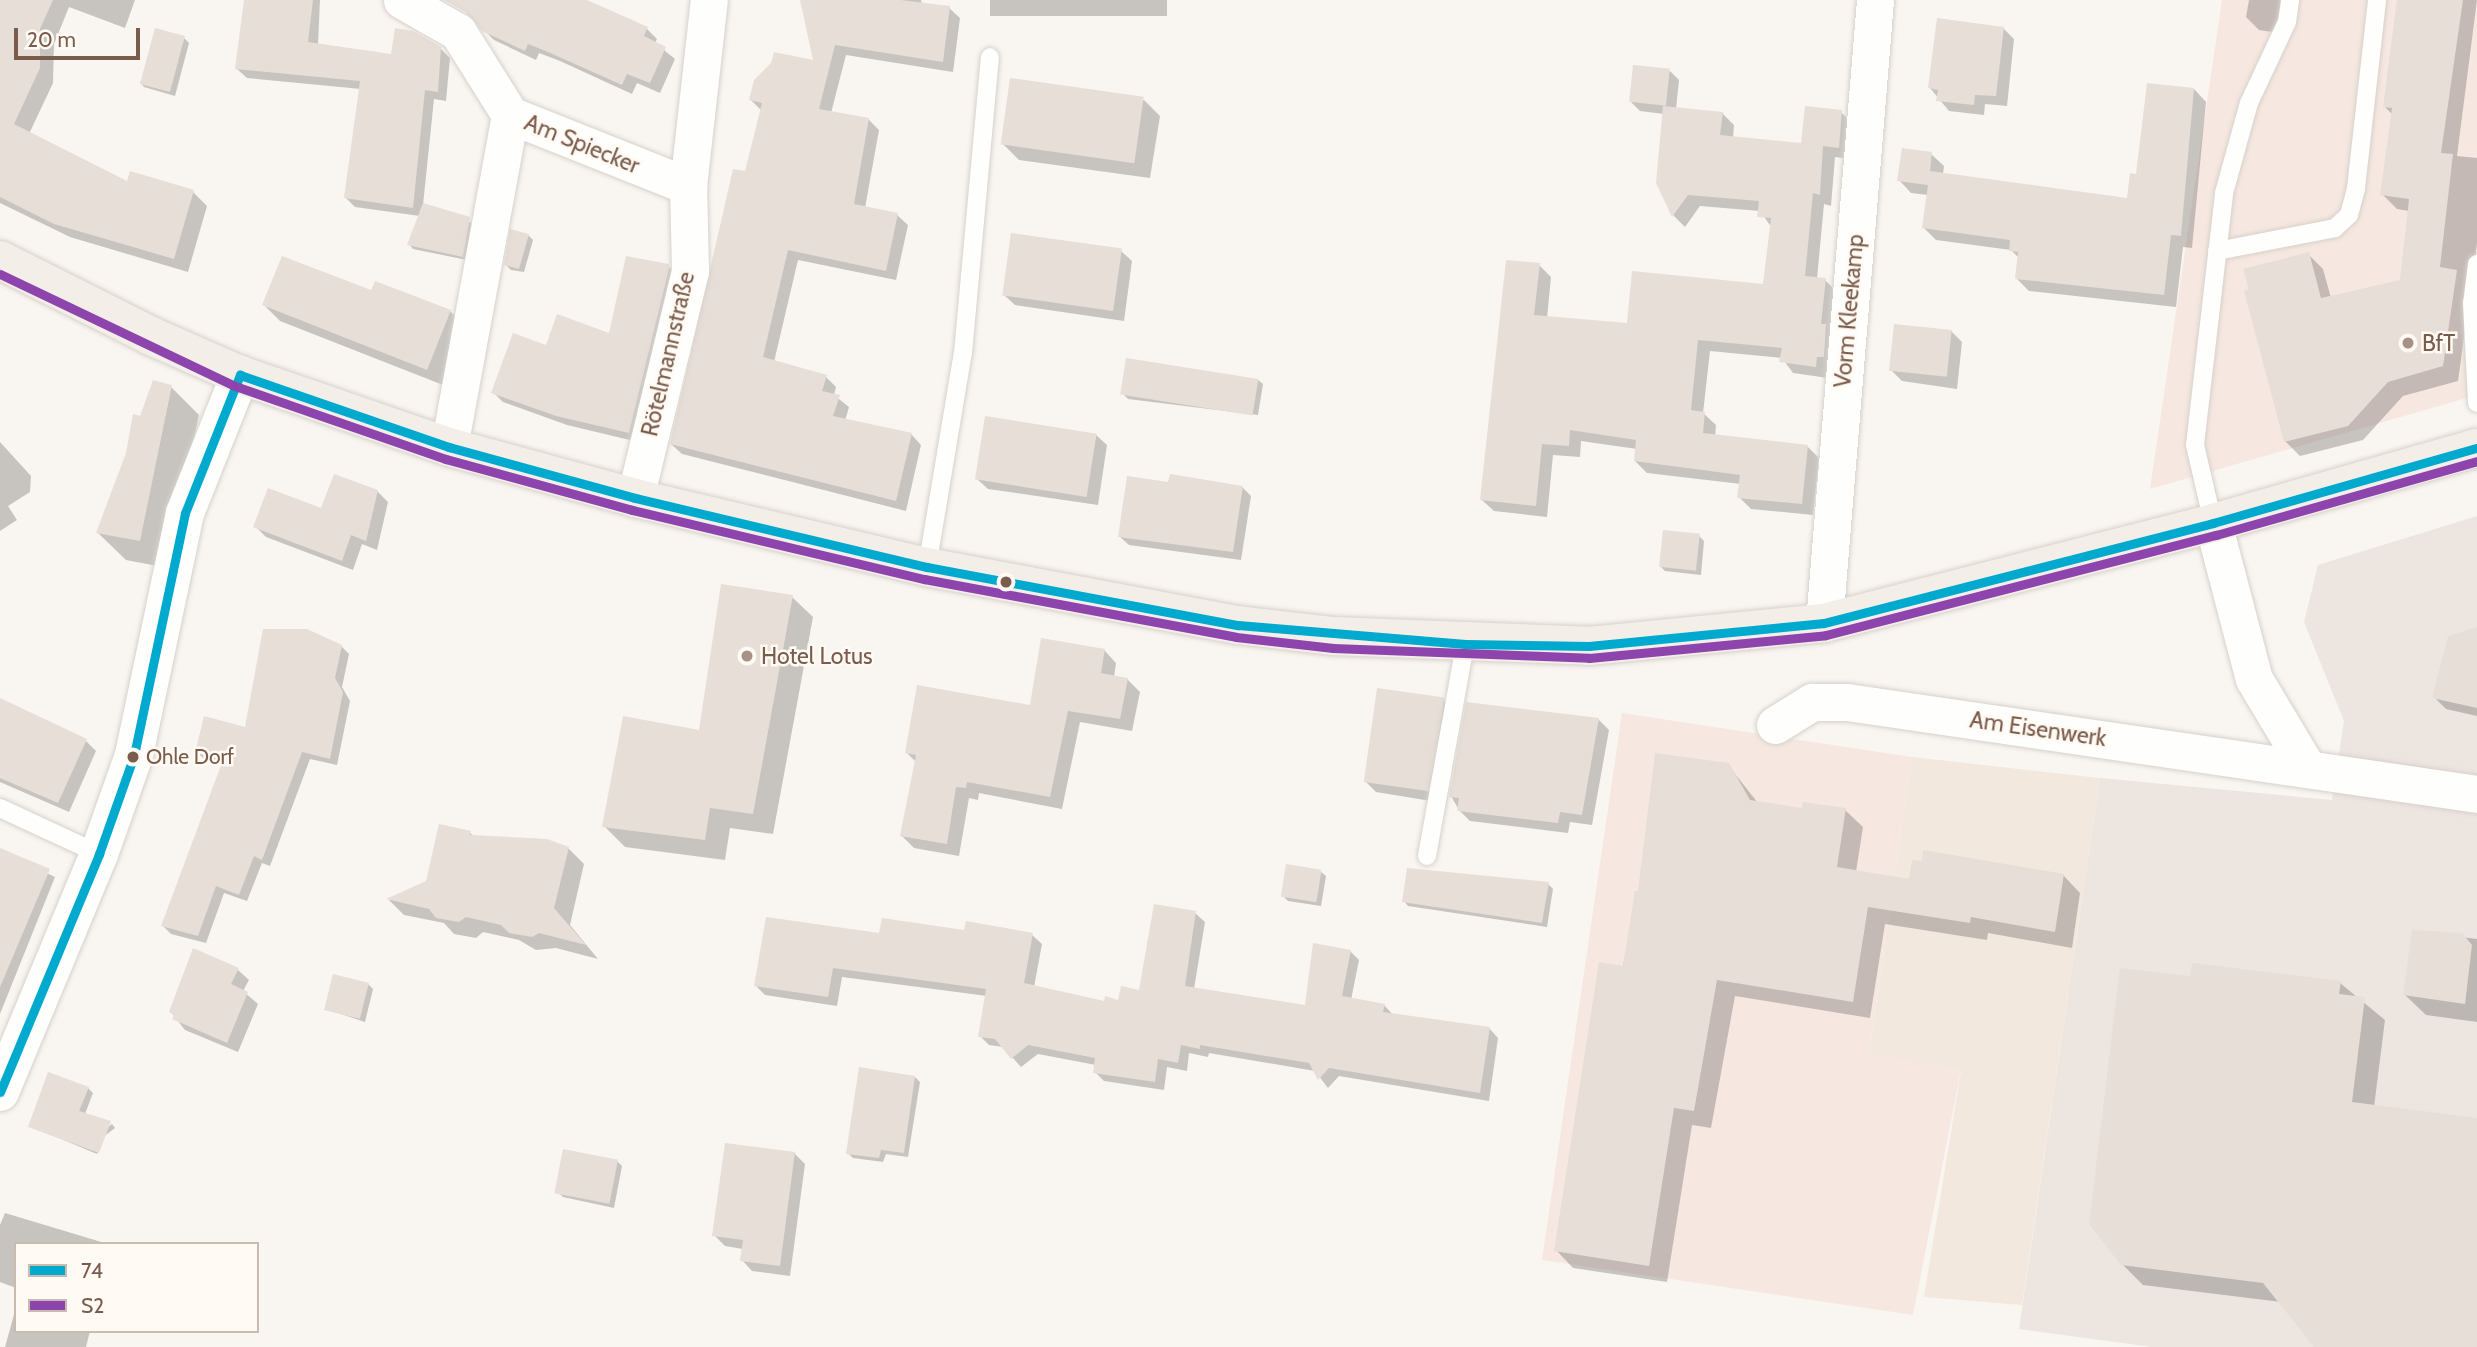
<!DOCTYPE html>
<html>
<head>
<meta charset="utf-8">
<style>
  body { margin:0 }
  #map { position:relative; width:2477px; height:1347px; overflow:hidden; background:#f9f5f0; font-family:Cabin,sans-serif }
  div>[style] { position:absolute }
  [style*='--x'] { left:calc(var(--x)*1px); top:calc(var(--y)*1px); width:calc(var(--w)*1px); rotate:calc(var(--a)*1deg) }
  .residential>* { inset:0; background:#f2e8de }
  .commercial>* { inset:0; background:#f6e8e1 }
  .industrial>* { inset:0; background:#ede5e0 }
  .shadow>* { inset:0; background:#0003; transform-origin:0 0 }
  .building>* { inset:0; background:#e6ded7; transform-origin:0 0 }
  .roads { filter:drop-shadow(0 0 2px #d7d1cb) drop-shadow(0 0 2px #d7d1cb) }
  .service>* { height:18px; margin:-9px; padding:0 9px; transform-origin:9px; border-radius:9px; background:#fefefd }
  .minor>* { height:37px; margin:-18.5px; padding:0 18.5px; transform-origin:18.5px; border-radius:18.5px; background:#fefefd }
  .tertiary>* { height:38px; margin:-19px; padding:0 19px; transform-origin:19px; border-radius:19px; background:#fefefd }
  .primary>* { height:38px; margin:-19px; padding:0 19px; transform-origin:19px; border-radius:19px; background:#f3eee8 }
  .bus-1>* { height:9px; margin:-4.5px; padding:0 4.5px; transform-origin:4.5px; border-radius:4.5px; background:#00a9ce }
  .bus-2>* { height:9px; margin:-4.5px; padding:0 4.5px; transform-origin:4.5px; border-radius:4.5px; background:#8e44ad }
  .dots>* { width:19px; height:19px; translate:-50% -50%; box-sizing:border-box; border:4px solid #fffaf3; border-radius:50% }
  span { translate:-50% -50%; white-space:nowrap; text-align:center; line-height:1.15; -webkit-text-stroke:5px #fffaf3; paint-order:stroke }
  .bus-label { font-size:21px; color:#7a5c4d }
  .left { translate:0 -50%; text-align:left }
  .street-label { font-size:23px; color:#7a5c4d }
  .poi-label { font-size:23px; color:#7a5c4d }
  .legend { position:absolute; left:14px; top:1242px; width:245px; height:91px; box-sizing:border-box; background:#fffaf3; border:2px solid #cabbb1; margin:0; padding:9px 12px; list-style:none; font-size:21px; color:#7a5c4d }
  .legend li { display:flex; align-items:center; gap:14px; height:35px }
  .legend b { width:35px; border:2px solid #cabbb1 }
  .scale { position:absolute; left:14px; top:28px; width:126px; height:32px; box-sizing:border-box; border:4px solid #7a5c4d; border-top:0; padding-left:9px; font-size:21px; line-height:24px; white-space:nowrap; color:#7a5c4d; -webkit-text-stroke:5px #fffaf3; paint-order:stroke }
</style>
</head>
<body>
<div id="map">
  <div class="residential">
    <div style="clip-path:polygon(1912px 757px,2100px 778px,2022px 1305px,1924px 1297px,1961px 1071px,1869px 1054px)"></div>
  </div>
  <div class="commercial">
    <div style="clip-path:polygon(2222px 0,2477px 0,2477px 395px,2150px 489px)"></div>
    <div style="clip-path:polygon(1622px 713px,1912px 757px,1869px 1053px,1961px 1070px,1913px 1315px,1542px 1260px)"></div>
  </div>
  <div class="industrial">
    <div style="clip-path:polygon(2477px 516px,2477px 1347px,2152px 1347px,2019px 1329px,2100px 778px,2332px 800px,2344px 721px,2304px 622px,2318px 565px)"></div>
  </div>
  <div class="shadow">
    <div style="clip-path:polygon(0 0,135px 0,125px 28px,69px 7px,54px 44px,53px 83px,29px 134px,129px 183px,193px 192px,207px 206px,188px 272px,70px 237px,0 203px)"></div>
    <div style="clip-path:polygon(246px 0,320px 0,318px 45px,393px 56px,440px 48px,450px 58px,446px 101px,434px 99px,423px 205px,474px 224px,467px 260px,413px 249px,409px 244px,420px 216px,355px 207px,346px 198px,361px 89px,247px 78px,237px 69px)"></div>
    <div style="clip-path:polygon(469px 0,580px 0,647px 29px,657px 39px,655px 43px,675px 59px,660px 93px,637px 83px,632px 94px,560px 61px,539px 53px,536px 60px,494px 40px,464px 10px)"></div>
    <div style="clip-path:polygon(802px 0,921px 0,922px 4px,949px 8px,960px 18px,953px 72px,846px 55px,831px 113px,869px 120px,879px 130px,865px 208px,897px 215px,908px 225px,896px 280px,798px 260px,774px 362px,826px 377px,836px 387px,834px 395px,849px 407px,845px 421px,911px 434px,921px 445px,906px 511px,682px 454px,671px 444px,762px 111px,751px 100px,815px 63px)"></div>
    <div style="left:990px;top:0;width:177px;height:16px"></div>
    <div style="clip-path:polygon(2249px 0,2292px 0,2286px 34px,2259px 30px,2246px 17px)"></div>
    <div style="clip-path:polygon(2399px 0,2477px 0,2457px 156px,2477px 158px,2477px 243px,2458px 381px,2403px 396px,2363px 440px,2300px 456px,2285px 441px,2308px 254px,2323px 269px,2331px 298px,2401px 282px,2409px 211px,2397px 209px,2382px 194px,2393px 115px,2384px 106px)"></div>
    <div style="clip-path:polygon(2003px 28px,2014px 39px,2007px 106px,1985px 104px,1984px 115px,1949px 111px,1930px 88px)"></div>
    <div style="clip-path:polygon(184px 38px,189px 43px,175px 96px,144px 87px,140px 82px)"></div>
    <div style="clip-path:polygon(1670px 71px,1679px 80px,1676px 109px,1722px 113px,1734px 125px,1733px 138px,1803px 145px,1841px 112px,1853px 124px,1851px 159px,1835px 157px,1831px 206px,1824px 204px,1817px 279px,1825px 280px,1837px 292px,1828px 378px,1793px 373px,1782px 358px,1710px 351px,1703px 413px,1716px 425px,1715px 437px,1807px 446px,1819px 458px,1813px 515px,1751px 509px,1739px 497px,1741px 484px,1647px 473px,1635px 461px,1637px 449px,1581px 441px,1580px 457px,1553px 455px,1547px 517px,1494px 511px,1482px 500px,1539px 265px,1551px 277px,1547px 318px,1629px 325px,1765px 286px,1772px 228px,1760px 211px,1700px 206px,1685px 227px,1674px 216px,1657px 183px,1664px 114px,1640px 111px,1631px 102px)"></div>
    <div style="clip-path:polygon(2194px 89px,2206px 102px,2192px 248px,2183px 247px,2176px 307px,2029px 291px,2017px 279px,2019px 258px,2011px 250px,1936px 240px,1924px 228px,1928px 195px,1911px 193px,1899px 180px,1931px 154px,1944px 166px,1943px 174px,2128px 200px,2137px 176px)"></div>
    <div style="clip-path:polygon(1144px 100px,1160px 116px,1150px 178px,1019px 160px,1003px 144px)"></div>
    <div style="clip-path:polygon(528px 235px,533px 240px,524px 272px,511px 270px,506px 265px)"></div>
    <div style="clip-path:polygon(1121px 251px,1132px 261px,1124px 321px,1015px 305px,1004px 295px)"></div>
    <div style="clip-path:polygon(668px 266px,678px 276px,638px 442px,567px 425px,503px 402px,493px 392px,547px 347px,610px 335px)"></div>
    <div style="clip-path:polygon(264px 305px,450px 311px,466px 327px,443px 385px,280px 321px)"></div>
    <div style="clip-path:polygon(1951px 331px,1962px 342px,1957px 389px,1902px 381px,1891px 370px)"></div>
    <div style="clip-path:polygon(1258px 380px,1263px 384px,1258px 415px,1128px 399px,1123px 394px)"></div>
    <div style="clip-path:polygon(171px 387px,199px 415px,168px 568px,126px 560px,98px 533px,141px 418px)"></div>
    <div style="clip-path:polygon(1096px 435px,1107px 445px,1098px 505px,988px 489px,977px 479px)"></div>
    <div style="clip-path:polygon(0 442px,31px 476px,30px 492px,8px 506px,17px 520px,0 531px)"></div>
    <div style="clip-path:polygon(1169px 484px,1242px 487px,1251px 496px,1241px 560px,1129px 545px,1120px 537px)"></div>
    <div style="clip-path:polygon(377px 491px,388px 502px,377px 550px,362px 544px,353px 570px,266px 537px,255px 526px,322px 511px)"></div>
    <div style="clip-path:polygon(1699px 536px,1704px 541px,1701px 575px,1665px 571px,1660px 566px)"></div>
    <div style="clip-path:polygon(792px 597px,813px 617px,773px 834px,730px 828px,725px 860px,625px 847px,604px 826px,700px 732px)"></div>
    <div style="clip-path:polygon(2477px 629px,2477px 716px,2446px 709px,2434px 697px)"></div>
    <div style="clip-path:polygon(341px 646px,349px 654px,342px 687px,350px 701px,337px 765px,310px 759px,270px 866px,262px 863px,247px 901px,224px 893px,206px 943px,171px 934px,163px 926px,223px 765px,205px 760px,197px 752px,246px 730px)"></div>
    <div style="clip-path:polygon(1104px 650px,1116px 663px,1114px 677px,1127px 679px,1140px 692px,1132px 731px,1080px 722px,1062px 809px,979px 793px,978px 800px,969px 798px,959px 856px,914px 848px,902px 836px,916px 762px,907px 753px,1031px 707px)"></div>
    <div style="clip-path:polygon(1443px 700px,1454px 711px,1437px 802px,1376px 792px,1365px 781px)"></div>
    <div style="clip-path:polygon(0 703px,86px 741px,96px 751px,69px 812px,0 782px)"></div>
    <div style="clip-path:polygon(1598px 719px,1609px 730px,1592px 825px,1570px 822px,1568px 833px,1470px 821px,1459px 810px,1451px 796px)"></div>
    <div style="clip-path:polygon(1728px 765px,1758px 803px,1803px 810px,1845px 810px,1863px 827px,1856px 872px,1910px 881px,2063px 875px,2080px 893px,2072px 948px,1988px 933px,1987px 940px,1885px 924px,1870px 1018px,1735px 996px,1711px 1128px,1692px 1125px,1667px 1282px,1573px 1268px,1556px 1250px,1640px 893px)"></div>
    <div style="clip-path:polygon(470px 833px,475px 837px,568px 848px,584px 864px,570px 925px,598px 959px,556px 948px,536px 950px,519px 940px,483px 932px,476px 938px,454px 934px,444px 923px,404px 915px,389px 900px,428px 882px)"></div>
    <div style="clip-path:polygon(0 850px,55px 877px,0 1014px)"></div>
    <div style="clip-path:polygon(1321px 872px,1326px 876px,1321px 906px,1288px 901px,1283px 896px)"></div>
    <div style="clip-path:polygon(1548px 884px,1553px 889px,1547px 927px,1408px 906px,1404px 901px)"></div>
    <div style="clip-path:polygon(1195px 913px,1205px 922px,1194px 989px,1306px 1007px,1350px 951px,1359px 960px,1351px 1000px,1384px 1005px,1394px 1016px,1489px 1028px,1498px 1038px,1489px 1101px,1339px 1076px,1328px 1088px,1315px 1071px,1209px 1053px,1208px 1057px,1189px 1053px,1187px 1071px,1167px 1067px,1164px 1090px,1104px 1081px,1095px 1072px,1096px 1065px,1038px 1054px,1021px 1067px,1003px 1047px,989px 1045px,980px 1036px,987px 996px,842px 977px,837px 1006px,765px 995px,756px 986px,881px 935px,1032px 935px,1042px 944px,1034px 987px,1106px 1003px,1119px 1002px,1141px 992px)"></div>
    <div style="clip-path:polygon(2413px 931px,2477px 939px,2477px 1022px,2426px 1015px,2405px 995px)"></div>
    <div style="clip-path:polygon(238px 970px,249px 980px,243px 991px,258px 1004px,238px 1052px,185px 1030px,171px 1012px)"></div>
    <div style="clip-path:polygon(2191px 978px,2340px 983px,2385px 1020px,2374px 1107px,2477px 1120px,2477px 1347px,2317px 1347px,2281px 1302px,2143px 1285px,2122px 1264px)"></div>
    <div style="clip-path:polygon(368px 984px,373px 989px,365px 1022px,326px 1009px)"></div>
    <div style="clip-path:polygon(915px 1077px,920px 1082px,908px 1157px,886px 1154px,883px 1162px,853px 1158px,848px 1153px)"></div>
    <div style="clip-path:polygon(88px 1088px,93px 1093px,85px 1114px,108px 1123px,97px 1154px,30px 1126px)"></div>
    <div style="left:112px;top:1124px;width:5px;height:33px;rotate:53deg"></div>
    <div style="clip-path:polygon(794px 1153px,805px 1164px,790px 1276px,752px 1271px,742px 1260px,743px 1249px,725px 1246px,714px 1235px)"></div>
    <div style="clip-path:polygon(617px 1161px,622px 1166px,614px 1208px,563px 1197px,558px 1192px)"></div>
    <div style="clip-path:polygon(5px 1213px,108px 1244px,16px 1244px,16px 1288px,0 1282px,0 1225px)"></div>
    <div style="clip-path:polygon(16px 1307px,16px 1331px,90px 1331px,86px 1347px,5px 1347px)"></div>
  </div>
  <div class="building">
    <div style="clip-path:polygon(0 0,53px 0,40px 29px,40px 68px,14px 124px,127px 181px,130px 171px,194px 190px,174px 259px,54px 224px,0 197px)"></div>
    <div style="clip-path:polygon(244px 0,313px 0,308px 42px,391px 54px,395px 28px,413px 31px,441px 47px,438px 92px,425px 90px,413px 208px,344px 198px,360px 81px,235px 69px)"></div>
    <div style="clip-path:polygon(444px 0,587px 0,648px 27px,644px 36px,666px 47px,650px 83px,627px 74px,622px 85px,548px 52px,528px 44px,525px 51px,482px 31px,469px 14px)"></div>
    <div style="clip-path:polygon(800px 0,901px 0,950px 6px,943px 62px,835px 45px,819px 109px,869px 118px,854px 204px,898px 213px,886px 271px,788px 250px,763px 357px,827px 375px,822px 391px,840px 395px,833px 416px,912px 433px,896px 501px,670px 444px,733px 169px,745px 171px,762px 103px,749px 100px,754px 80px,771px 63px,774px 52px,813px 60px)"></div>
    <div style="clip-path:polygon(2397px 0,2463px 0,2441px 153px,2453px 154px,2440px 267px,2457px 270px,2443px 366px,2388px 382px,2348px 426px,2284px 442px,2244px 291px,2249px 289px,2243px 269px,2309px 252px,2321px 298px,2400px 280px,2409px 199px,2380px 195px,2392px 108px,2383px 107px)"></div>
    <div style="clip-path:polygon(1937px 18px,2004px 27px,1996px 96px,1975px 95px,1974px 105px,1936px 101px,1938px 90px,1928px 88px)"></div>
    <div style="left:155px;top:28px;width:31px;height:58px;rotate:15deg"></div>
    <div style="left:1633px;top:65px;width:37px;height:37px;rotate:6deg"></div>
    <div style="left:1010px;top:78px;width:135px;height:67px;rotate:8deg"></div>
    <div style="clip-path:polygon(2147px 83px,2194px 88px,2181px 236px,2171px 235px,2164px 295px,2015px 279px,2018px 252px,2009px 251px,2010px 240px,1922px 228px,1928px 185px,1897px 181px,1902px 148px,1932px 152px,1930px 171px,2127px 198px,2130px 173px,2136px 174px)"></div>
    <div style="clip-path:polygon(1663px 106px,1723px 112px,1720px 135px,1801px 143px,1805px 106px,1842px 110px,1839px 148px,1823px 146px,1820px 195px,1813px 193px,1805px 276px,1826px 278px,1821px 324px,1826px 324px,1824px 357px,1817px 357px,1816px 367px,1779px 362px,1782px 348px,1698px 340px,1691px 410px,1705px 412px,1703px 433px,1808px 445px,1802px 504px,1737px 498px,1740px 475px,1634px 461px,1636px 440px,1570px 430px,1569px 446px,1542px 444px,1536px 506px,1480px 500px,1506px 260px,1540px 263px,1534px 315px,1627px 323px,1632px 271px,1763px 284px,1771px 218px,1757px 217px,1759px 201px,1688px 195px,1672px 217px,1656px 183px)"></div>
    <div style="clip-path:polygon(423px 203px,470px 217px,463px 257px,407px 245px)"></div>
    <div style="clip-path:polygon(510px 229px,529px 234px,519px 269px,504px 265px)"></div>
    <div style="left:1011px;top:233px;width:112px;height:63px;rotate:8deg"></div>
    <div style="clip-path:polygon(282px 256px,371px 290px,375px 281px,451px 310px,427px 370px,262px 305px)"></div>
    <div style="clip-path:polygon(626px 256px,669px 264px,669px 269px,629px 433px,556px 416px,491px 393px,513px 333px,546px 345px,557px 314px,609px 333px)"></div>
    <div style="left:1894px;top:324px;width:58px;height:47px;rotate:6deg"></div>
    <div style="left:1126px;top:358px;width:134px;height:37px;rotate:9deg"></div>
    <div style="clip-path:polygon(153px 380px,172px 385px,140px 541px,96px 533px,126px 453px,133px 414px,140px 416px)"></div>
    <div style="left:985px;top:416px;width:113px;height:64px;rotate:9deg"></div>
    <div style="clip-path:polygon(334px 474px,378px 490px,366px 541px,351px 535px,342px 561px,253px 527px,268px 488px,321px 508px)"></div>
    <div style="clip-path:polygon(1170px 474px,1243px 486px,1233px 552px,1118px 537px,1127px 476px,1168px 482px)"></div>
    <div style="left:1663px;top:530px;width:37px;height:37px;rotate:6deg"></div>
    <div style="clip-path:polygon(721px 584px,793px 595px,753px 814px,710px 808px,705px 840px,602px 827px,623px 716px,699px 730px)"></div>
    <div style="clip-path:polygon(2477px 627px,2477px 708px,2432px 698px,2448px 636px)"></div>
    <div style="clip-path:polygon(263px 629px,307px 629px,342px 645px,335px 678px,343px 692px,330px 759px,302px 752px,262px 860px,254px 856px,239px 895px,216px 886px,198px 936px,161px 926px,223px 760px,195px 753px,204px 716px,245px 727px)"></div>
    <div style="clip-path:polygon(1041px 638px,1105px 649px,1101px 673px,1128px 678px,1120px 719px,1068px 711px,1050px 797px,967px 782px,966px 788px,956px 787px,947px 844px,900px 836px,916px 755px,905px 753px,917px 685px,1030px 705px)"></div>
    <div style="left:1377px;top:688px;width:68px;height:95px;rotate:8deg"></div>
    <div style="clip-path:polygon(0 698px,87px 739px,58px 803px,0 778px)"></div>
    <div style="clip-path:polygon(1466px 702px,1599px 718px,1582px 815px,1560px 812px,1558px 823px,1457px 811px,1459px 798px,1449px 797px)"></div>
    <div style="clip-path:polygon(1655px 753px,1729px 763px,1750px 800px,1802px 808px,1803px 802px,1846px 808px,1837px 867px,1909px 879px,1912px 860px,1922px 861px,1923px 850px,2064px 874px,2055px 932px,1971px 917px,1970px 923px,1868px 907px,1853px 1002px,1717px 980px,1694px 1111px,1674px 1108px,1649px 1266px,1554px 1251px,1599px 962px,1623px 966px,1635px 891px,1638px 891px)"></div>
    <div style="clip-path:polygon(439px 824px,471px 831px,470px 835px,547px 839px,569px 847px,554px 908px,586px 945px,539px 933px,532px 937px,509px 933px,501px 925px,466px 917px,459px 922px,436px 918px,429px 909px,386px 899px,426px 881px)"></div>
    <div style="clip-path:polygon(0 848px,50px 869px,0 987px)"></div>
    <div style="left:1286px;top:864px;width:36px;height:33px;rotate:9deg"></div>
    <div style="clip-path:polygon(1407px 868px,1549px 882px,1542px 923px,1402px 902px)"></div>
    <div style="clip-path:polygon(1154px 904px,1196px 911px,1185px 986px,1305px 1005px,1313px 943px,1351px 950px,1342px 996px,1385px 1004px,1383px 1012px,1490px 1027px,1480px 1093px,1329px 1068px,1318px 1080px,1309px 1063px,1200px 1045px,1200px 1049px,1181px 1045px,1178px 1063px,1158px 1059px,1155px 1082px,1093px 1073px,1095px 1058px,1028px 1045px,1011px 1059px,995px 1039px,978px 1037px,986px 989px,833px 968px,828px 997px,754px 986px,766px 917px,879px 933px,882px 918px,964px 930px,966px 921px,1033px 933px,1024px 983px,1104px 1001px,1105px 996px,1118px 1000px,1121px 986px,1139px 990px)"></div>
    <div style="clip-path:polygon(2412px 930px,2462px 933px,2472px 945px,2465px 1004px,2403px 995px)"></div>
    <div style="clip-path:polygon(193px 948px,239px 968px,231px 984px,248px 992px,227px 1043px,172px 1019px,174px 1015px,169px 1012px)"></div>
    <div style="clip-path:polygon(2192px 963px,2341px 981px,2339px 994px,2365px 997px,2352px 1102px,2477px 1118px,2477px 1347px,2314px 1347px,2263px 1283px,2121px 1265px,2089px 1224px,2120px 968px,2190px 976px)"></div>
    <div style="left:333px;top:974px;width:37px;height:37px;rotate:14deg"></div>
    <div style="clip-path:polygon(859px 1067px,915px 1076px,904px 1153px,881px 1150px,879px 1158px,846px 1154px)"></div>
    <div style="clip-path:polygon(48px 1072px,89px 1087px,79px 1111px,111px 1121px,99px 1153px,28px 1127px)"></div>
    <div style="clip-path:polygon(725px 1143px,795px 1152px,780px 1266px,740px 1261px,743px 1240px,712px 1236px)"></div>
    <div style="left:563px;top:1149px;width:56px;height:45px;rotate:11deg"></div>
  </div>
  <div class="roads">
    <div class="service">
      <div style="--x:2217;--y:251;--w:120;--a:-11"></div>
      <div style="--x:2335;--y:228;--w:19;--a:-43"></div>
      <div style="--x:2349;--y:215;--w:28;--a:-75"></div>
      <div style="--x:2356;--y:188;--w:189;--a:-83.6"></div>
      <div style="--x:2477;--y:264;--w:39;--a:97"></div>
      <div style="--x:2472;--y:303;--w:100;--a:87.1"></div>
      <div style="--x:2213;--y:523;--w:80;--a:-103"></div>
      <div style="--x:2195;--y:445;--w:254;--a:-83.4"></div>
      <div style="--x:2224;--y:193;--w:93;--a:-74.5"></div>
      <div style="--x:2249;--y:103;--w:89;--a:-64.9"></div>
      <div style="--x:2287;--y:22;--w:22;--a:-82"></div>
      <div style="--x:927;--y:567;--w:217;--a:-80.5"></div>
      <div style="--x:963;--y:353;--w:297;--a:-84.8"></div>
      <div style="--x:0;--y:808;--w:109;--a:24.9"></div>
      <div style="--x:1427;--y:856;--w:215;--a:-79.8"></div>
    </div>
    <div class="minor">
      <div style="--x:402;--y:0;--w:64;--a:29.7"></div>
      <div style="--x:458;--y:32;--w:98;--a:57.9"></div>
      <div style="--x:510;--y:115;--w:192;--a:21.7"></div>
      <div style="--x:449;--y:447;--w:338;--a:-79.6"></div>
      <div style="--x:635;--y:498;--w:234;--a:-76.4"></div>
      <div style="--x:690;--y:271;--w:85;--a:-91.3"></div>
      <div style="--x:688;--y:186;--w:187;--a:-83.6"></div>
      <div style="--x:2213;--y:523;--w:161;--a:75.3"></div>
      <div style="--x:2254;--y:679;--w:101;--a:59.1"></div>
      <div style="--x:1824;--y:623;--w:625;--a:-85.32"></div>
      <div style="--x:1775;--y:725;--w:44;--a:-31.9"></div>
      <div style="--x:1812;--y:702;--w:35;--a:0"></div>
      <div style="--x:1847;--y:702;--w:637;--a:8.31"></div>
    </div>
    <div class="tertiary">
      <div style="--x:0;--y:1092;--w:258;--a:-67.4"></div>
      <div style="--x:99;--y:854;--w:105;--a:-70.5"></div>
      <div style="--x:134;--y:755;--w:247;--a:-78.1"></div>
      <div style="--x:185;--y:513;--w:149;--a:-68.3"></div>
    </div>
    <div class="primary">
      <div style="--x:0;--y:260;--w:169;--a:26.7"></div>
      <div style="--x:151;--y:336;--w:97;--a:23.7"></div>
      <div style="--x:240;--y:375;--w:221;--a:19"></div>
      <div style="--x:449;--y:447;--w:193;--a:15.3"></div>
      <div style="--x:635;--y:498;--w:300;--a:13.3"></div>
      <div style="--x:927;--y:567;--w:316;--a:10.6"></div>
      <div style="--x:1238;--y:625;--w:96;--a:6.6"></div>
      <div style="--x:1333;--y:636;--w:256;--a:2.2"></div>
      <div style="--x:1589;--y:646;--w:236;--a:-5.6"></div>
      <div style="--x:1824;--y:623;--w:402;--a:-14.4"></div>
      <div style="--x:2213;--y:523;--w:274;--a:-15.9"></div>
    </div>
  </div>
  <div class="bus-1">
    <div style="--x:240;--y:375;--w:221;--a:19"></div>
    <div style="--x:449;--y:447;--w:193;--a:15.3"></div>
    <div style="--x:635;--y:498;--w:300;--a:13.3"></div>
    <div style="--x:927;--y:567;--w:316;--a:10.6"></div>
    <div style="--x:1238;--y:625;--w:228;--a:4.8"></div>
    <div style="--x:1465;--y:644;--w:124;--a:0.9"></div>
    <div style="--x:1589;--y:646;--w:236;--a:-5.6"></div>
    <div style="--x:1824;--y:623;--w:402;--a:-14.4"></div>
    <div style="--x:2213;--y:523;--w:274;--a:-15.9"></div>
    <div style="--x:0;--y:1092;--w:258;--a:-67.4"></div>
    <div style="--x:99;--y:854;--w:105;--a:-70.5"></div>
    <div style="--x:134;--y:755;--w:247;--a:-78.1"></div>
    <div style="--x:185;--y:513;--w:149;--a:-68.3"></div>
  </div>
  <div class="bus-2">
    <div style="--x:0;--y:274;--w:260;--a:25.5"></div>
    <div style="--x:235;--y:386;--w:223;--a:19.1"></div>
    <div style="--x:446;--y:459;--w:193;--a:15.3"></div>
    <div style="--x:632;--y:510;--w:300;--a:13.3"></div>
    <div style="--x:924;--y:579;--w:317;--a:10.5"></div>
    <div style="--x:1236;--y:637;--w:98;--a:6.5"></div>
    <div style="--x:1333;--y:648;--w:256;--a:2.2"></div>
    <div style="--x:1589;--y:658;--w:238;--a:-5.5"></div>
    <div style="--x:1826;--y:635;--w:403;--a:-14.4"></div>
    <div style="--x:2216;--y:535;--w:271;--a:-15.8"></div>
  </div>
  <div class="dots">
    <div style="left:2408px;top:343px;background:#a69286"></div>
    <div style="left:1006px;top:582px;background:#7a5c4d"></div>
    <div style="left:747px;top:656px;background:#a69286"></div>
    <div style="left:133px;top:757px;background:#7a5c4d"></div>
  </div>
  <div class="bus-label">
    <span class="left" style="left:146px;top:757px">Ohle Dorf</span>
  </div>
  <div class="street-label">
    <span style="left:582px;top:144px;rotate:22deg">Am Spiecker</span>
    <span style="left:1849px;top:311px;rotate:-85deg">Vorm Kleekamp</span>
    <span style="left:668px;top:354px;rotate:-77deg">Rötelmannstraße</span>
    <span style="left:2038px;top:729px;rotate:8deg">Am Eisenwerk</span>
  </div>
  <div class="poi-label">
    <span class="left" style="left:2422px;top:343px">BfT</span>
    <span class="left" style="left:761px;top:656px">Hotel Lotus</span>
  </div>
  <ul class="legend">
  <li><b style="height:9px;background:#00a9ce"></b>74</li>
  <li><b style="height:9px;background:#8e44ad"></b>S2</li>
  </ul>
  <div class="scale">20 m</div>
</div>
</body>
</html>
